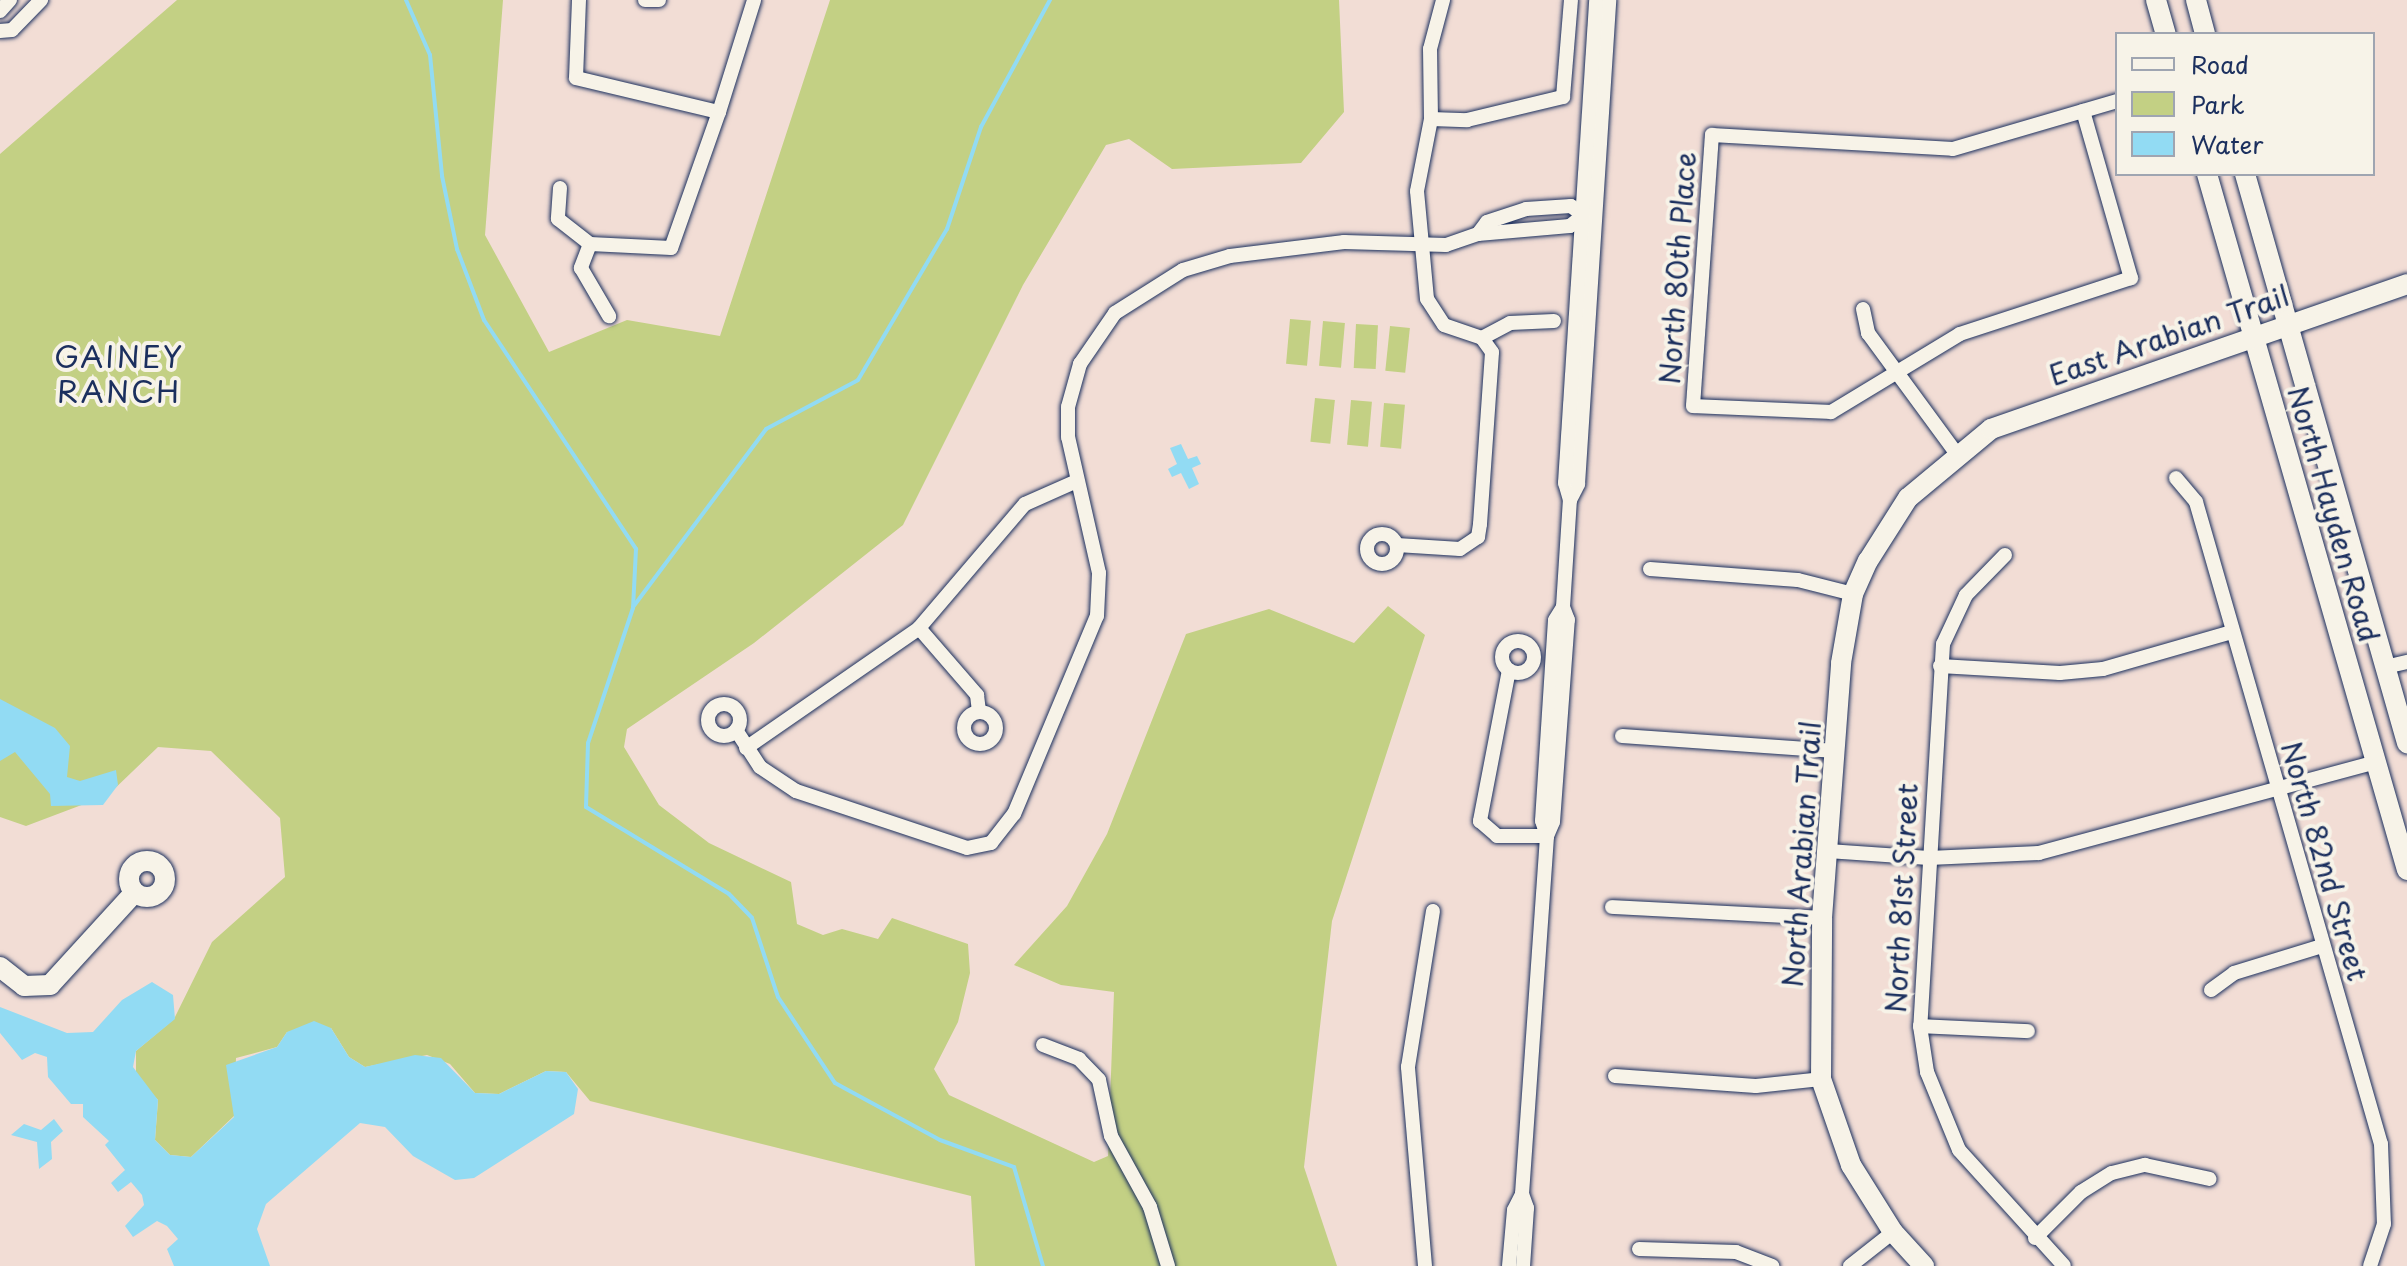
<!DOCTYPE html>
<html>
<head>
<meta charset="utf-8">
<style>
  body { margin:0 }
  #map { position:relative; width:2407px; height:1266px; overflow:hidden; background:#f2ddd5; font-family:"Playpen Sans",sans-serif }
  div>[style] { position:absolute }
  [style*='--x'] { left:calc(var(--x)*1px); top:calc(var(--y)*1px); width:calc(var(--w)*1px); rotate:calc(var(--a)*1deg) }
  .green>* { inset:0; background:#c3d084; transform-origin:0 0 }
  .water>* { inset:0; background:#92dbf3 }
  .stream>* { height:4px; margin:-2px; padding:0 2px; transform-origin:2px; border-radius:2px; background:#92dbf3 }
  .roads { filter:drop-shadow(0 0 2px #1b2f5e) drop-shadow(0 0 2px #1b2f5e) }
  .street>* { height:14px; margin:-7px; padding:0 7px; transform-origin:7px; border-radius:7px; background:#f7f3e8 }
  .street>.ring { margin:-7px; padding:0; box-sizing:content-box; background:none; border:14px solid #f7f3e8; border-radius:50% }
  .secondary>* { height:20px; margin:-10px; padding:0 10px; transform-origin:10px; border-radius:10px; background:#f7f3e8 }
  .secondary>.ring { margin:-10px; padding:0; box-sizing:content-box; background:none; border:20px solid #f7f3e8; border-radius:50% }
  span { translate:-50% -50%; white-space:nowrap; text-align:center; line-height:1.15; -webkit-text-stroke:8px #f7f3e8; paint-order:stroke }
  .street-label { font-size:28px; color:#1b2f5e }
  .neighbourhood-label { font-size:30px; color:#1b2f5e; letter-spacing:2px }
  .legend { position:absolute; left:2115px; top:32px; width:260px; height:144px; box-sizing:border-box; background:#f7f3e8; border:2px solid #9fa5b1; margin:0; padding:10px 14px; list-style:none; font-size:24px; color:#1b2f5e }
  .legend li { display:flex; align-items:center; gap:16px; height:40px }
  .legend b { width:40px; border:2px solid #9fa5b1 }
</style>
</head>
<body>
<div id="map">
  <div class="green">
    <div style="clip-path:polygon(177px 0,503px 0,485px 235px,549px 352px,627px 320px,720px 336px,830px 0,1339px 0,1344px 112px,1301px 163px,1172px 169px,1129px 139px,1106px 145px,1023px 285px,903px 525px,754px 643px,627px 729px,624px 747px,659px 805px,709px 843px,791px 882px,797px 924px,823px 935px,842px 929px,878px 939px,892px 918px,968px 944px,970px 973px,958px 1022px,934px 1069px,949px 1095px,1094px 1162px,1108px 1156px,1114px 992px,1061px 985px,1014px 965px,1067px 906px,1107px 834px,1186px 634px,1269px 609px,1354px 643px,1388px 606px,1425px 635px,1332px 921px,1304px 1167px,1337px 1266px,975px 1266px,971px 1196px,590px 1101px,566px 1072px,546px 1071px,499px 1094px,475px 1093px,450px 1064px,427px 1055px,365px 1067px,349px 1057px,331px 1028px,287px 1032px,277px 1047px,236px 1058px,234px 1116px,191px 1157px,170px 1155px,155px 1140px,158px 1100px,136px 1078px,136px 1051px,174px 1019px,212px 942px,285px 877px,280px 818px,211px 751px,158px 747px,108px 795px,26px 826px,0 817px,0 154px)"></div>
    <div style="left:1290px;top:319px;width:21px;height:45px;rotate:5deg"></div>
    <div style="left:1323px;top:321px;width:22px;height:45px;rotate:5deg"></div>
    <div style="left:1356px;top:324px;width:22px;height:44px;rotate:3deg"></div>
    <div style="left:1390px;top:326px;width:20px;height:45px;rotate:6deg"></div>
    <div style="left:1315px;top:398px;width:20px;height:44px;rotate:6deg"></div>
    <div style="left:1351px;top:400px;width:21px;height:45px;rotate:5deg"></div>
    <div style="left:1384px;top:403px;width:21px;height:44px;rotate:5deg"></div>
  </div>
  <div class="water">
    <div style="clip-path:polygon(1181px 444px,1188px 459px,1197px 456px,1201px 464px,1192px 468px,1199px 484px,1189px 489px,1181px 473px,1172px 477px,1168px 469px,1177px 464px,1170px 448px)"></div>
    <div style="clip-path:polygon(0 699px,55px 728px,70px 746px,67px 777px,80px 781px,116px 770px,118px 785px,103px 805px,51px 806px,50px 794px,15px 752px,0 761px)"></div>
    <div style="clip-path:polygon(152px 982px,173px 995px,175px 1019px,136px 1051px,133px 1067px,158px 1100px,155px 1140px,170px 1155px,191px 1157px,234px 1117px,226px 1065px,277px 1047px,287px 1032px,314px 1021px,331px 1028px,349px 1057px,365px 1067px,415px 1055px,441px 1058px,475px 1093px,499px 1094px,546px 1071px,566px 1072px,578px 1089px,574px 1114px,474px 1178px,455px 1180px,413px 1156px,385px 1127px,360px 1123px,266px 1204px,257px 1229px,270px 1266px,174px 1266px,167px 1249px,178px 1239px,167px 1226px,157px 1221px,133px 1237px,125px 1226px,144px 1205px,142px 1195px,131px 1182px,118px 1192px,111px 1183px,125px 1170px,105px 1145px,109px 1141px,83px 1117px,83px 1104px,71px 1104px,48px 1077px,47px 1057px,35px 1053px,22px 1060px,0 1033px,0 1007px,67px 1033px,93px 1032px,122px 1000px)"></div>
    <div style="clip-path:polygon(54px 1119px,63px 1131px,51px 1142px,52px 1159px,39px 1169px,37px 1142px,11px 1135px,24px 1124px,41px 1130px)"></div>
  </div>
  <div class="stream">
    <div style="--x:406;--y:0;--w:60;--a:66.4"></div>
    <div style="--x:430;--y:55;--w:122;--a:84.3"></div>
    <div style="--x:442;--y:176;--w:75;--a:78.4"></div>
    <div style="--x:457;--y:249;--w:76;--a:69.2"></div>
    <div style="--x:484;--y:320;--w:275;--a:56.4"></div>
    <div style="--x:636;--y:549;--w:59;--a:92.9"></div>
    <div style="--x:633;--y:608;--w:142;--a:108.4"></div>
    <div style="--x:588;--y:743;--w:64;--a:91.8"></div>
    <div style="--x:586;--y:807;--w:167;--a:31.3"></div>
    <div style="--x:729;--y:894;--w:33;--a:46"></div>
    <div style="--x:752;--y:918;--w:83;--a:71.8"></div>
    <div style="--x:778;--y:997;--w:103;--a:56.5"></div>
    <div style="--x:835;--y:1083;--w:119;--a:28.5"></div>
    <div style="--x:940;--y:1140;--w:79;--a:20"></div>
    <div style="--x:1014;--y:1167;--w:103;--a:73.7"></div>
    <div style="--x:633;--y:607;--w:222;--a:-53.2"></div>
    <div style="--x:766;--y:429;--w:104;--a:-28"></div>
    <div style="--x:858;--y:380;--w:175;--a:-59.5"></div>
    <div style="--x:947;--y:229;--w:108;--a:-71.6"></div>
    <div style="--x:981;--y:127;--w:145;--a:-61.5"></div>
  </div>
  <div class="roads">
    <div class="street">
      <div style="--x:579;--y:0;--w:78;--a:92.2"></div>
      <div style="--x:576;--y:78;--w:147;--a:13.4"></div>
      <div style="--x:719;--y:112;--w:144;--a:109.4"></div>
      <div style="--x:671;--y:248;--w:81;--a:-177.2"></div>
      <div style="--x:645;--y:0;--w:14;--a:0"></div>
      <div style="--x:0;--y:11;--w:15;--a:-48"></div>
      <div style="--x:0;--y:31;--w:12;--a:-5"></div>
      <div style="--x:12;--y:30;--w:42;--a:-46"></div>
      <div style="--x:2083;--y:111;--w:174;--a:74"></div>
      <div style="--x:2131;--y:278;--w:180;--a:161.9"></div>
      <div style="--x:1960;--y:334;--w:151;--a:148.8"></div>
      <div style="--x:1831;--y:412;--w:138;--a:-177.5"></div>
      <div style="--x:1693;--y:406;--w:272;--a:-86"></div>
      <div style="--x:1712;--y:135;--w:241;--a:3.3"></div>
      <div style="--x:1953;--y:149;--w:171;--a:-16.3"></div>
      <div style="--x:719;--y:112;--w:117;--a:-72.6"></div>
      <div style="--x:1431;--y:119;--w:36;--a:2"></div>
      <div style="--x:1467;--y:120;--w:99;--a:-13.5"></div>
      <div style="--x:1563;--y:97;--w:97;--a:-85.3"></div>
      <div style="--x:560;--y:188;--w:31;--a:94"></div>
      <div style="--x:558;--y:219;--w:41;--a:38"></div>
      <div style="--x:590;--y:244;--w:26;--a:111"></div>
      <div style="--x:581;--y:268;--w:56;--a:59.7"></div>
      <div style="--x:1478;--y:234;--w:15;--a:-53"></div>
      <div style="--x:1487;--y:222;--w:41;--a:-18.4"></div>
      <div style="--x:1526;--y:209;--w:45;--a:-3.8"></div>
      <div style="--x:1571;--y:206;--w:18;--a:38"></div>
      <div style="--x:1863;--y:309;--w:25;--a:78"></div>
      <div style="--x:1868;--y:333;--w:149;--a:53.7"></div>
      <div style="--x:1482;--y:338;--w:32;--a:-28"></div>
      <div style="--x:1510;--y:323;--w:44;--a:-2.6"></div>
      <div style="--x:2176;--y:478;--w:31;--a:50"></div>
      <div style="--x:2196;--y:502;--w:668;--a:73.93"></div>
      <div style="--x:2381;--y:1144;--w:80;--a:87.9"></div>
      <div style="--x:2384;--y:1224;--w:44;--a:108.4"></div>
      <div style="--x:1570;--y:500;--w:18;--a:-63"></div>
      <div style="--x:1578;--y:484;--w:485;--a:-86.3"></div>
      <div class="ring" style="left:1367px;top:534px;width:16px;height:16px"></div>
      <div style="--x:1397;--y:545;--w:63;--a:3.6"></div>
      <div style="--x:1460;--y:549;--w:22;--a:-34"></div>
      <div style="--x:1478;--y:537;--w:13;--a:-81"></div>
      <div style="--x:1480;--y:524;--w:172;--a:-86"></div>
      <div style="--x:1492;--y:352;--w:17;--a:-126"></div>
      <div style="--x:1482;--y:338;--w:40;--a:-161.1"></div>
      <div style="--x:1444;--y:325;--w:31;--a:-123"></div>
      <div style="--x:1427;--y:299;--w:108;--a:-95.3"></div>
      <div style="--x:1417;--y:191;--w:73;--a:-79"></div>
      <div style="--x:1431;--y:119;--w:70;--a:-90.8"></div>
      <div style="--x:1430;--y:49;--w:51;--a:-75.1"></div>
      <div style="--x:2005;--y:555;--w:56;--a:134.3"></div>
      <div style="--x:1966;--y:595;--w:54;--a:115.1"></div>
      <div style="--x:1943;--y:644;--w:383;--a:93.4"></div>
      <div style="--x:1920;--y:1026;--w:47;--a:81.3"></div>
      <div style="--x:1927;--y:1072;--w:84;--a:67.7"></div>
      <div style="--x:1959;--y:1150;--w:156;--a:47.8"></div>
      <div style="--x:1650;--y:569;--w:148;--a:4.3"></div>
      <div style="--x:1798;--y:580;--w:57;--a:14.3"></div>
      <div style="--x:919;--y:628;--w:89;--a:49.1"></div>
      <div style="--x:977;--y:695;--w:17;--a:83"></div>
      <div class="ring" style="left:1502px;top:641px;width:18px;height:18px"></div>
      <div style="--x:1940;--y:666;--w:120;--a:3.3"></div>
      <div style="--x:2060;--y:673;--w:43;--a:-5.3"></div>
      <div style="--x:2103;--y:669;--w:134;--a:-16"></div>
      <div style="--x:2385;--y:667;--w:23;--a:-13"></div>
      <div style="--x:1509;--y:670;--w:154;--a:100.9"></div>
      <div style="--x:1480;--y:821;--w:23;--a:41"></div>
      <div style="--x:1497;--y:836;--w:50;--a:0"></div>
      <div class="ring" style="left:708px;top:704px;width:18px;height:18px"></div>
      <div class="ring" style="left:964px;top:712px;width:18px;height:18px"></div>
      <div style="--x:736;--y:730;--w:44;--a:57"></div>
      <div style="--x:760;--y:767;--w:43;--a:33.7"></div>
      <div style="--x:796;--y:791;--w:180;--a:18.4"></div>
      <div style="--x:967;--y:848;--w:25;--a:-12"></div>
      <div style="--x:991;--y:843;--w:37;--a:-52"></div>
      <div style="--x:1014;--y:814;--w:215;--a:-67.3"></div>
      <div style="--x:1097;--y:616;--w:43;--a:-87.3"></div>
      <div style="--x:1099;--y:573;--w:139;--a:-102.8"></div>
      <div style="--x:1068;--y:437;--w:30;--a:-90"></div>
      <div style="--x:1068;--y:407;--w:45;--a:-74.4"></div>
      <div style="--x:1080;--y:364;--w:62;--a:-55.5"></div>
      <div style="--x:1115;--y:313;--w:80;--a:-32.3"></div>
      <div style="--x:1183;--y:270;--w:49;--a:-16.6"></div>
      <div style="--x:1230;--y:256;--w:115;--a:-7"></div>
      <div style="--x:1344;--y:242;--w:102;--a:1.7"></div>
      <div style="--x:1446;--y:245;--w:34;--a:-19"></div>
      <div style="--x:1478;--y:234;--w:92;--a:-5"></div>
      <div style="--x:1570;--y:226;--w:14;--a:-39"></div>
      <div style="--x:1622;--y:736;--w:214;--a:4"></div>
      <div style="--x:746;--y:748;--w:211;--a:-34.7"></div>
      <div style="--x:919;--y:628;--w:163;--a:-49.5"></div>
      <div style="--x:1025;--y:504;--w:57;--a:-23.9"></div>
      <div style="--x:1547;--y:836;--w:16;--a:-108"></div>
      <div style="--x:1542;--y:821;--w:201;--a:-86.3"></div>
      <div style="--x:1555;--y:620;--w:15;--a:-58"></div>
      <div style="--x:1563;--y:607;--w:107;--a:-86.3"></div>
      <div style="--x:1570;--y:500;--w:18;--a:-106"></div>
      <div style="--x:1565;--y:483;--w:484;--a:-86.3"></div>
      <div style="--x:1828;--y:851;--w:101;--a:4"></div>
      <div style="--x:1929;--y:858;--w:110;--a:-2.6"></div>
      <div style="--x:2039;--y:853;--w:349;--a:-15.1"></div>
      <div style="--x:1612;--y:907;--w:210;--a:3"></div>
      <div style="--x:2211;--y:990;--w:29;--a:-36"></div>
      <div style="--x:2234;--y:973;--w:92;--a:-17.1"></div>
      <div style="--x:1920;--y:1026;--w:108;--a:2.7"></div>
      <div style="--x:1043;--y:1045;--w:39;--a:21"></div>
      <div style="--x:1079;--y:1059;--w:29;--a:46"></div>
      <div style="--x:1099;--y:1080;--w:57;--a:77.9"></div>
      <div style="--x:1111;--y:1136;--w:81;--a:61.2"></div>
      <div style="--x:1150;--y:1207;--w:62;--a:73"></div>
      <div style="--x:1615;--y:1076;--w:141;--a:4.1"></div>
      <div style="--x:1756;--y:1086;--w:65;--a:-6.1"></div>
      <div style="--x:1522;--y:1194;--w:15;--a:70"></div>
      <div style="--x:1527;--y:1208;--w:58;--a:93.9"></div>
      <div style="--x:2035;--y:1238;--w:65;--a:-45"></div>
      <div style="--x:2081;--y:1192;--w:36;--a:-32"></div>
      <div style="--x:2112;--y:1173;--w:34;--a:-14"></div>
      <div style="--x:2145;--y:1165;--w:66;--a:12.2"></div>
      <div style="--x:1639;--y:1249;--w:97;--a:1.8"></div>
      <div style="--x:1736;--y:1252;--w:39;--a:21"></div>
      <div style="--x:1425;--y:1266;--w:200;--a:-94.9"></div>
      <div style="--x:1408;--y:1067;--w:158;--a:-80.9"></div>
      <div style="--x:1509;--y:1266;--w:56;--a:-84.9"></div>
      <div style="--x:1514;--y:1210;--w:18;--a:-63"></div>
      <div style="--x:1522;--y:1194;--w:359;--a:-86"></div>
      <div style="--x:1547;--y:836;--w:15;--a:-67"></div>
      <div style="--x:1553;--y:822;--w:203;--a:-85.8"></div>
      <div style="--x:1568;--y:620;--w:14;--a:-111"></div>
      <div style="--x:1850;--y:1266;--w:55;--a:-38.3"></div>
    </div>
    <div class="secondary">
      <div style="--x:2156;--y:0;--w:35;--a:74"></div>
      <div style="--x:2196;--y:0;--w:35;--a:75"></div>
      <div style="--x:2207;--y:174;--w:724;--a:73.97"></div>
      <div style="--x:2245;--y:174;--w:592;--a:74.11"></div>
      <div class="ring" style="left:129px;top:861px;width:16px;height:16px"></div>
      <div style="--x:0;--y:967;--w:31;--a:38"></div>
      <div style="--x:24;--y:986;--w:26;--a:-2"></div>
      <div style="--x:50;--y:985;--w:125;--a:-47.6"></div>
      <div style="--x:1924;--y:1266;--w:46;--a:-132.4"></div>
      <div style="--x:1893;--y:1232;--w:79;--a:-122.1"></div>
      <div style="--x:1851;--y:1165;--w:91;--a:-109.2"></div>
      <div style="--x:1821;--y:1079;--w:161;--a:-89.6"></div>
      <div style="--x:1822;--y:918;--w:256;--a:-85.7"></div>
      <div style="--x:1841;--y:663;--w:70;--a:-80.1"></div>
      <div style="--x:1853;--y:594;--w:36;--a:-66"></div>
      <div style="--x:1868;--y:561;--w:75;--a:-57.6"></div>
      <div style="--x:1908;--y:498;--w:108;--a:-39.7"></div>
      <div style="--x:1991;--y:429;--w:441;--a:-19.2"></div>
    </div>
  </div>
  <div class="street-label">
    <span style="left:1677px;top:268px;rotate:-86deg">North 80th Place</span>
    <span style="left:2169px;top:335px;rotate:-19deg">East Arabian Trail</span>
    <span style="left:2334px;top:514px;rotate:74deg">North Hayden Road</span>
    <span style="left:1801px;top:854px;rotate:-86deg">North Arabian Trail</span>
    <span style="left:2325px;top:861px;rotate:74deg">North 82nd Street</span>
    <span style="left:1901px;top:898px;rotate:-87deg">North 81st Street</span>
  </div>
  <div class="neighbourhood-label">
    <span style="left:119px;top:373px">GAINEY<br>RANCH</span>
  </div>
  <ul class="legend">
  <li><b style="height:10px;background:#f7f3e8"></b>Road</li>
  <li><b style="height:22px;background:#c3d084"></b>Park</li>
  <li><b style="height:22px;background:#92dbf3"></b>Water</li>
  </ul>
</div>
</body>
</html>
